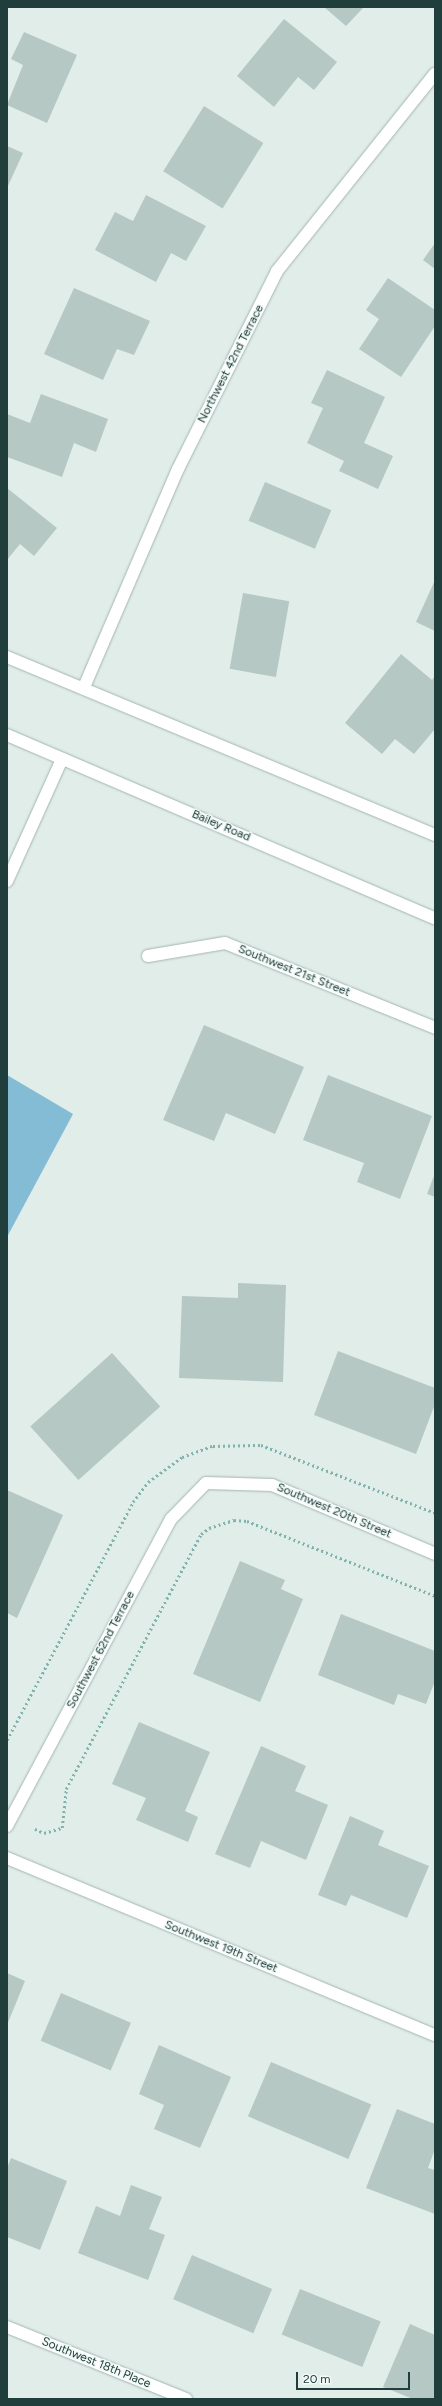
<!DOCTYPE html>
<html>
<head>
<meta charset="utf-8">
<style>
  body { margin:0 }
  #map { position:relative; width:442px; height:2406px; overflow:hidden; background:#e1ede9; font-family:Figtree,sans-serif }
  div>[style] { position:absolute }
  [style*='--x'] { left:calc(var(--x)*1px); top:calc(var(--y)*1px); width:calc(var(--w)*1px); rotate:calc(var(--a)*1deg) }
  .water>* { inset:0; background:#84bcd6 }
  .building>* { inset:0; background:#b6c8c3; transform-origin:0 0 }
  .path>* { height:2.5px; margin-top:-1.25px; transform-origin:0; background:repeating-linear-gradient(90deg,#7fb3ab 0 2px,transparent 0 5px) }
  .roads { filter:drop-shadow(0 0 1px #a3b5b2) drop-shadow(0 0 1px #a3b5b2) }
  .lane>* { height:12px; margin:-6px; padding:0 6px; transform-origin:6px; border-radius:6px; background:#fff }
  .street>* { height:12px; margin:-6px; padding:0 6px; transform-origin:6px; border-radius:6px; background:#fff }
  .secondary>* { height:12px; margin:-6px; padding:0 6px; transform-origin:6px; border-radius:6px; background:#fff }
  span { translate:-50% -50%; white-space:nowrap; text-align:center; line-height:1.15; -webkit-text-stroke:3px #f2f9f6; paint-order:stroke }
  .street-label { font-size:12px; color:#203f3c }
  .frame { position:absolute; inset:0; border:8px solid #203f3c; pointer-events:none }
  .scale { position:absolute; left:296px; top:2372px; width:114px; height:18px; box-sizing:border-box; border:2px solid #203f3c; border-top:0; padding-left:5px; font-size:12px; line-height:14px; white-space:nowrap; color:#203f3c; -webkit-text-stroke:3px #f2f9f6; paint-order:stroke }
</style>
</head>
<body>
<div id="map">
  <div class="water">
    <div style="clip-path:polygon(7px 1075px,73px 1114px,7px 1237px)"></div>
  </div>
  <div class="building">
    <div style="clip-path:polygon(324px 7px,364px 7px,346px 26px)"></div>
    <div style="clip-path:polygon(284px 19px,337px 62px,314px 90px,298px 77px,274px 107px,237px 76px)"></div>
    <div style="clip-path:polygon(24px 32px,77px 55px,47px 123px,7px 105px,23px 65px,11px 59px)"></div>
    <div style="left:204px;top:106px;width:70px;height:77px;rotate:32deg"></div>
    <div style="clip-path:polygon(7px 146px,23px 153px,7px 188px)"></div>
    <div style="clip-path:polygon(146px 195px,206px 226px,186px 261px,171px 253px,156px 282px,95px 250px,115px 212px,133px 221px)"></div>
    <div style="clip-path:polygon(435px 243px,435px 269px,423px 260px)"></div>
    <div style="clip-path:polygon(388px 278px,435px 310px,435px 326px,401px 377px,359px 349px,379px 319px,366px 310px)"></div>
    <div style="clip-path:polygon(74px 288px,150px 321px,134px 355px,117px 349px,103px 380px,44px 354px)"></div>
    <div style="clip-path:polygon(327px 370px,385px 397px,364px 443px,393px 456px,378px 489px,339px 471px,344px 461px,307px 443px,323px 408px,311px 403px)"></div>
    <div style="clip-path:polygon(41px 394px,108px 419px,96px 452px,74px 443px,62px 477px,7px 457px,7px 414px,30px 423px)"></div>
    <div style="left:265px;top:482px;width:72px;height:42px;rotate:23deg"></div>
    <div style="clip-path:polygon(7px 488px,57px 528px,34px 556px,20px 544px,7px 560px)"></div>
    <div style="clip-path:polygon(435px 580px,435px 631px,416px 622px)"></div>
    <div style="left:243px;top:593px;width:47px;height:77px;rotate:10deg"></div>
    <div style="clip-path:polygon(401px 654px,432px 680px,435px 676px,435px 729px,414px 754px,395px 739px,382px 754px,345px 723px)"></div>
    <div style="clip-path:polygon(204px 1025px,304px 1067px,275px 1134px,226px 1113px,214px 1141px,163px 1120px)"></div>
    <div style="clip-path:polygon(328px 1075px,432px 1116px,400px 1199px,357px 1182px,364px 1163px,303px 1140px)"></div>
    <div style="clip-path:polygon(435px 1173px,435px 1197px,427px 1194px)"></div>
    <div style="clip-path:polygon(238px 1283px,286px 1285px,283px 1382px,179px 1378px,182px 1296px,238px 1298px)"></div>
    <div style="clip-path:polygon(338px 1351px,435px 1388px,435px 1404px,416px 1454px,314px 1415px)"></div>
    <div style="left:112px;top:1353px;width:72px;height:110px;rotate:48deg"></div>
    <div style="clip-path:polygon(7px 1490px,63px 1515px,17px 1618px,7px 1613px)"></div>
    <div style="clip-path:polygon(240px 1561px,285px 1580px,281px 1589px,303px 1599px,260px 1702px,193px 1674px)"></div>
    <div style="clip-path:polygon(341px 1614px,435px 1651px,435px 1681px,426px 1704px,398px 1694px,394px 1705px,318px 1675px)"></div>
    <div style="clip-path:polygon(139px 1722px,210px 1752px,185px 1811px,198px 1817px,188px 1842px,136px 1820px,146px 1798px,112px 1784px)"></div>
    <div style="clip-path:polygon(261px 1746px,306px 1766px,295px 1791px,328px 1805px,306px 1860px,261px 1841px,250px 1868px,215px 1854px)"></div>
    <div style="clip-path:polygon(350px 1816px,384px 1831px,378px 1845px,429px 1866px,407px 1918px,351px 1895px,346px 1906px,318px 1895px)"></div>
    <div style="clip-path:polygon(7px 1973px,25px 1981px,7px 2025px)"></div>
    <div style="left:61px;top:1993px;width:76px;height:52px;rotate:23deg"></div>
    <div style="clip-path:polygon(159px 2045px,231px 2077px,200px 2148px,154px 2129px,164px 2105px,139px 2094px)"></div>
    <div style="left:271px;top:2062px;width:109px;height:59px;rotate:23deg"></div>
    <div style="clip-path:polygon(397px 2109px,435px 2124px,435px 2149px,428px 2168px,435px 2170px,435px 2214px,366px 2188px)"></div>
    <div style="clip-path:polygon(11px 2158px,67px 2181px,40px 2250px,7px 2237px,7px 2168px)"></div>
    <div style="clip-path:polygon(131px 2185px,162px 2197px,149px 2229px,165px 2235px,148px 2280px,78px 2253px,96px 2206px,120px 2216px)"></div>
    <div style="left:192px;top:2255px;width:87px;height:48px;rotate:23deg"></div>
    <div style="left:300px;top:2289px;width:87px;height:49px;rotate:22deg"></div>
    <div style="clip-path:polygon(410px 2324px,435px 2335px,435px 2399px,413px 2399px,383px 2387px)"></div>
  </div>
  <div class="path">
    <div style="--x:7;--y:1740;--w:269;--a:-62.1"></div>
    <div style="--x:133;--y:1502;--w:25;--a:-53"></div>
    <div style="--x:148;--y:1482;--w:42;--a:-36.3"></div>
    <div style="--x:182;--y:1457;--w:33;--a:-20"></div>
    <div style="--x:213;--y:1446;--w:48;--a:-1.2"></div>
    <div style="--x:261;--y:1445;--w:187;--a:21.3"></div>
    <div style="--x:35;--y:1829;--w:10;--a:24"></div>
    <div style="--x:44;--y:1833;--w:19;--a:-16"></div>
    <div style="--x:62;--y:1828;--w:39;--a:-84"></div>
    <div style="--x:66;--y:1789;--w:289;--a:-62.1"></div>
    <div style="--x:201;--y:1534;--w:10;--a:-37"></div>
    <div style="--x:209;--y:1528;--w:26;--a:-18"></div>
    <div style="--x:234;--y:1520;--w:13;--a:4"></div>
    <div style="--x:247;--y:1521;--w:202;--a:21.7"></div>
  </div>
  <div class="roads">
    <div class="lane">
      <div style="--x:7;--y:881;--w:134;--a:-65.7"></div>
    </div>
    <div class="street">
      <div style="--x:84;--y:687;--w:237;--a:-66.7"></div>
      <div style="--x:178;--y:469;--w:221;--a:-63.4"></div>
      <div style="--x:277;--y:271;--w:253;--a:-51.3"></div>
      <div style="--x:148;--y:956;--w:78;--a:-9.6"></div>
      <div style="--x:225;--y:943;--w:227;--a:22"></div>
      <div style="--x:7;--y:1826;--w:348;--a:-61.9"></div>
      <div style="--x:171;--y:1519;--w:50;--a:-45.8"></div>
      <div style="--x:206;--y:1483;--w:66;--a:1.7"></div>
      <div style="--x:272;--y:1485;--w:177;--a:22.9"></div>
      <div style="--x:7;--y:1858;--w:463;--a:22.5"></div>
      <div style="--x:7;--y:2327;--w:193;--a:21.9"></div>
    </div>
    <div class="secondary">
      <div style="--x:7;--y:657;--w:464;--a:22.6"></div>
      <div style="--x:7;--y:735;--w:465;--a:23.2"></div>
    </div>
  </div>
  <div class="street-label">
    <span style="left:231px;top:364px;rotate:-63deg">Northwest 42nd Terrace</span>
    <span style="left:221px;top:826px;rotate:23deg">Bailey Road</span>
    <span style="left:294px;top:971px;rotate:22deg">Southwest 21st Street</span>
    <span style="left:334px;top:1511px;rotate:23deg">Southwest 20th Street</span>
    <span style="left:101px;top:1650px;rotate:-62deg">Southwest 62nd Terrace</span>
    <span style="left:221px;top:1947px;rotate:22deg">Southwest 19th Street</span>
    <span style="left:96px;top:2363px;rotate:22deg">Southwest 18th Place</span>
  </div>
  <div class="frame"></div>
  <div class="scale">20 m</div>
</div>
</body>
</html>
